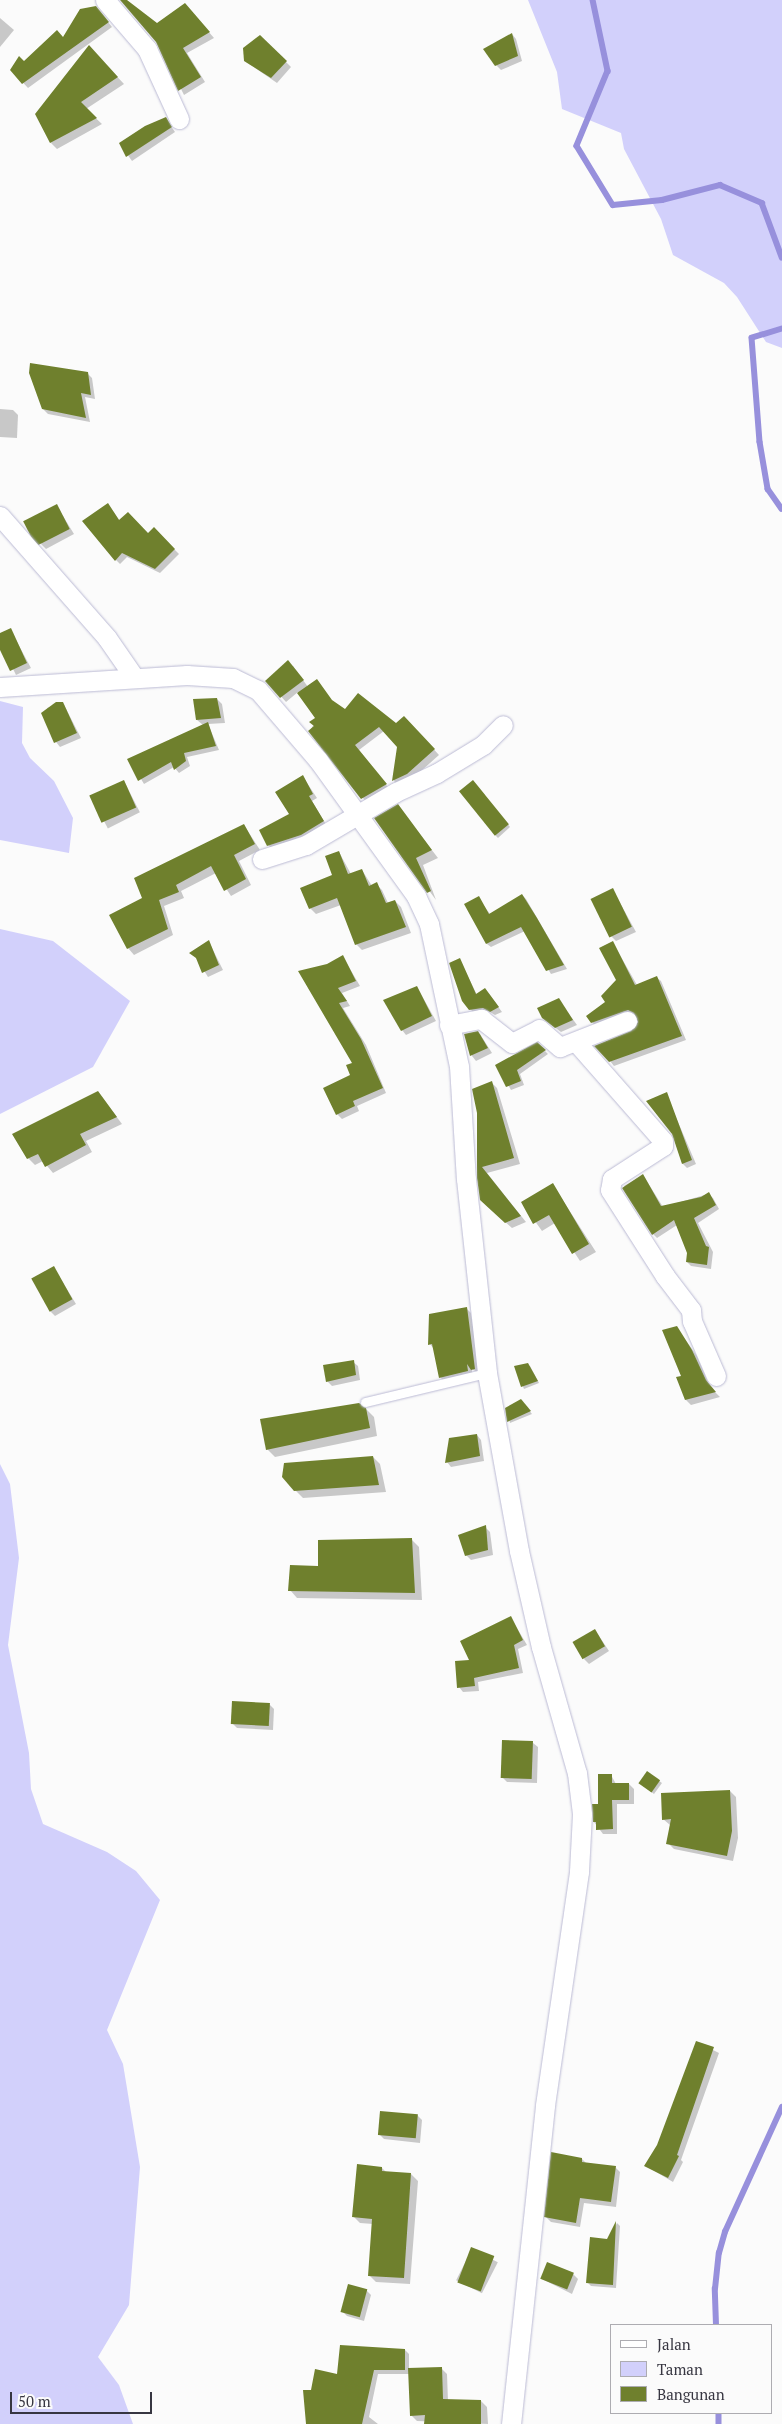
<!DOCTYPE html>
<html>
<head>
<meta charset="utf-8">
<style>
  body { margin:0 }
  #map { position:relative; width:782px; height:2424px; overflow:hidden; background:#fbfbfb; font-family:"PT Serif",serif }
  div>[style] { position:absolute }
  [style*='--x'] { left:calc(var(--x)*1px); top:calc(var(--y)*1px); width:calc(var(--w)*1px); rotate:calc(var(--a)*1deg) }
  .green>* { inset:0; background:#d2d0fb }
  .shadow>* { inset:0; background:#0003; transform-origin:0 0 }
  .stream>* { height:5.5px; margin:-2.75px; padding:0 2.75px; transform-origin:2.75px; border-radius:2.75px; background:#9790dc }
  .building>* { inset:0; background:#6f802d; transform-origin:0 0 }
  .roads { filter:drop-shadow(0 0 1px #bbbad4) drop-shadow(0 0 1px #bbbad4) }
  .service>* { height:9px; margin:-4.5px; padding:0 4.5px; transform-origin:4.5px; border-radius:4.5px; background:#fff }
  .minor>* { height:19px; margin:-9.5px; padding:0 9.5px; transform-origin:9.5px; border-radius:9.5px; background:#fff }
  span { translate:-50% -50%; white-space:nowrap; text-align:center; line-height:1.15; -webkit-text-stroke:5px #fbfbfb; paint-order:stroke }
  .legend { position:absolute; left:610px; top:2324px; width:162px; height:90px; box-sizing:border-box; background:#fbfbfb; border:1px solid #adacb1; margin:0; padding:6px 9px; list-style:none; font-size:15px; color:#373641 }
  .legend li { display:flex; align-items:center; gap:10px; height:25px }
  .legend b { width:25px; border:1px solid #adacb1 }
  .scale { position:absolute; left:10px; top:2392px; width:142px; height:22px; box-sizing:border-box; border:2px solid #373641; border-top:0; padding-left:6px; font-size:15px; line-height:18px; white-space:nowrap; color:#373641; -webkit-text-stroke:4px #fbfbfb; paint-order:stroke }
</style>
</head>
<body>
<div id="map">
  <div class="green">
    <div style="clip-path:polygon(528px 0,782px 0,782px 348px,766px 342px,737px 297px,724px 283px,673px 255px,661px 219px,624px 149px,621px 133px,562px 109px,557px 72px)"></div>
    <div style="clip-path:polygon(0 701px,23px 707px,22px 743px,30px 758px,54px 781px,73px 818px,69px 853px,0 840px)"></div>
    <div style="clip-path:polygon(0 929px,53px 941px,130px 1001px,93px 1067px,0 1114px)"></div>
    <div style="clip-path:polygon(0 1464px,10px 1484px,19px 1558px,8px 1645px,29px 1753px,31px 1789px,43px 1824px,107px 1852px,136px 1871px,160px 1900px,107px 2030px,123px 2064px,140px 2167px,129px 2305px,98px 2357px,119px 2385px,133px 2424px,0 2424px)"></div>
  </div>
  <div class="shadow">
    <div style="clip-path:polygon(121px 0,157px 25px,190px 10px,214px 38px,187px 53px,205px 82px,184px 95px,157px 41px)"></div>
    <div style="clip-path:polygon(100px 12px,112px 27px,28px 88px,11px 70px,64px 39px)"></div>
    <div style="clip-path:polygon(0 18px,14px 30px,0 47px)"></div>
    <div style="clip-path:polygon(512px 34px,516px 39px,522px 61px,501px 70px,496px 65px)"></div>
    <div style="clip-path:polygon(260px 36px,291px 67px,277px 83px,245px 61px)"></div>
    <div style="clip-path:polygon(95px 53px,124px 84px,86px 109px,102px 124px,57px 149px,51px 143px)"></div>
    <div style="clip-path:polygon(166px 119px,175px 132px,132px 161px,120px 144px)"></div>
    <div style="clip-path:polygon(87px 373px,92px 378px,95px 399px,85px 397px,90px 422px,48px 414px,43px 409px)"></div>
    <div style="clip-path:polygon(0 409px,13px 410px,18px 415px,17px 438px,0 437px)"></div>
    <div style="clip-path:polygon(108px 504px,120px 521px,148px 535px,154px 529px,179px 554px,160px 573px,127px 557px,120px 564px,116px 560px)"></div>
    <div style="clip-path:polygon(57px 506px,74px 534px,46px 549px,41px 544px)"></div>
    <div style="clip-path:polygon(10px 629px,31px 668px,16px 675px,0 642px,0 634px)"></div>
    <div style="clip-path:polygon(293px 666px,308px 687px,346px 710px,396px 725px,409px 722px,439px 755px,412px 779px,398px 785px,394px 781px,399px 747px,384px 731px,359px 750px,390px 790px,367px 803px,310px 731px,317px 718px,298px 692px,286px 702px,267px 681px)"></div>
    <div style="clip-path:polygon(217px 699px,222px 704px,225px 723px,208px 724px,219px 750px,187px 757px,190px 766px,179px 773px,174px 767px,144px 784px,129px 759px,203px 725px,197px 720px)"></div>
    <div style="clip-path:polygon(63px 703px,81px 738px,60px 747px,56px 742px,47px 708px)"></div>
    <div style="clip-path:polygon(303px 777px,317px 798px,312px 801px,327px 826px,272px 849px,268px 845px,290px 814px)"></div>
    <div style="left:124px;top:781px;width:35px;height:36px;rotate:63deg"></div>
    <div style="clip-path:polygon(475px 783px,510px 827px,498px 838px,496px 836px)"></div>
    <div style="clip-path:polygon(398px 806px,438px 858px,423px 865px,436px 900px,376px 819px)"></div>
    <div style="clip-path:polygon(244px 825px,260px 850px,239px 861px,251px 885px,231px 896px,216px 873px,181px 891px,184px 898px,164px 906px,173px 935px,134px 955px,128px 948px,144px 899px)"></div>
    <div style="clip-path:polygon(339px 852px,351px 874px,362px 870px,372px 886px,376px 884px,382px 890px,388px 903px,395px 901px,401px 907px,411px 933px,362px 950px,356px 944px,341px 905px,316px 914px,310px 908px,334px 876px)"></div>
    <div style="clip-path:polygon(613px 890px,636px 932px,616px 941px,611px 936px)"></div>
    <div style="clip-path:polygon(522px 895px,526px 899px,567px 969px,551px 974px,525px 931px,491px 947px,487px 944px,478px 898px,490px 914px)"></div>
    <div style="clip-path:polygon(209px 942px,223px 970px,208px 977px,196px 958px)"></div>
    <div style="clip-path:polygon(613px 943px,637px 985px,656px 977px,661px 981px,686px 1040px,614px 1066px,610px 1061px,640px 1022px,633px 1014px,596px 1027px,592px 1022px,607px 1003px,617px 981px)"></div>
    <div style="clip-path:polygon(343px 957px,360px 986px,342px 993px,350px 1006px,343px 1008px,366px 1045px,386px 1093px,357px 1106px,359px 1111px,342px 1119px,337px 1114px,354px 1063px,327px 965px)"></div>
    <div style="clip-path:polygon(460px 960px,477px 995px,489px 994px,502px 1012px,495px 1015px,488px 1011px,474px 1013px,470px 1009px)"></div>
    <div style="clip-path:polygon(417px 987px,436px 1021px,406px 1035px,402px 1030px)"></div>
    <div style="clip-path:polygon(559px 1000px,577px 1025px,561px 1032px,543px 1018px)"></div>
    <div style="clip-path:polygon(480px 1034px,492px 1053px,476px 1061px,472px 1056px,465px 1035px)"></div>
    <div style="clip-path:polygon(545px 1051px,548px 1054px,520px 1074px,524px 1085px,511px 1090px,497px 1066px)"></div>
    <div style="clip-path:polygon(491px 1082px,497px 1088px,520px 1164px,487px 1173px,526px 1222px,512px 1228px,487px 1206px,478px 1178px)"></div>
    <div style="clip-path:polygon(98px 1092px,122px 1124px,86px 1141px,92px 1152px,53px 1173px,43px 1161px,35px 1165px,28px 1158px)"></div>
    <div style="clip-path:polygon(666px 1094px,696px 1164px,687px 1168px,683px 1164px)"></div>
    <div style="clip-path:polygon(643px 1175px,663px 1207px,708px 1194px,713px 1198px,719px 1209px,698px 1223px,713px 1252px,711px 1269px,691px 1266px,687px 1262px,688px 1253px,677px 1225px,657px 1238px,653px 1234px,624px 1186px)"></div>
    <div style="clip-path:polygon(553px 1185px,596px 1252px,580px 1261px,555px 1223px,542px 1231px,522px 1203px)"></div>
    <div style="clip-path:polygon(54px 1268px,76px 1304px,55px 1316px,50px 1311px)"></div>
    <div style="clip-path:polygon(466px 1308px,471px 1313px,480px 1374px,472px 1369px,472px 1375px,445px 1382px,440px 1377px,434px 1349px,430px 1344px)"></div>
    <div style="clip-path:polygon(677px 1328px,697px 1356px,710px 1387px,720px 1397px,691px 1405px,686px 1400px)"></div>
    <div style="clip-path:polygon(353px 1362px,358px 1366px,360px 1380px,332px 1386px,327px 1381px)"></div>
    <div style="clip-path:polygon(530px 1366px,539px 1383px,524px 1389px,515px 1367px)"></div>
    <div style="clip-path:polygon(523px 1403px,532px 1414px,510px 1423px,506px 1409px)"></div>
    <div style="clip-path:polygon(366px 1409px,374px 1417px,377px 1436px,275px 1457px,267px 1449px)"></div>
    <div style="clip-path:polygon(477px 1435px,481px 1440px,484px 1461px,451px 1467px,447px 1462px)"></div>
    <div style="clip-path:polygon(373px 1457px,380px 1464px,386px 1492px,303px 1498px,295px 1490px)"></div>
    <div style="clip-path:polygon(485px 1527px,490px 1532px,493px 1555px,471px 1560px,466px 1555px)"></div>
    <div style="clip-path:polygon(411px 1539px,419px 1547px,422px 1600px,297px 1598px,290px 1590px,320px 1567px)"></div>
    <div style="clip-path:polygon(511px 1618px,527px 1645px,518px 1649px,523px 1673px,478px 1682px,479px 1691px,463px 1692px,459px 1687px,471px 1661px)"></div>
    <div style="clip-path:polygon(595px 1630px,609px 1651px,589px 1664px,584px 1659px)"></div>
    <div style="clip-path:polygon(269px 1704px,274px 1709px,273px 1730px,237px 1728px,232px 1723px)"></div>
    <div style="clip-path:polygon(533px 1743px,538px 1747px,537px 1783px,507px 1782px,502px 1777px)"></div>
    <div style="clip-path:polygon(648px 1773px,662px 1783px,654px 1794px,642px 1785px)"></div>
    <div style="clip-path:polygon(611px 1775px,616px 1784px,629px 1784px,634px 1789px,634px 1804px,617px 1804px,617px 1834px,603px 1834px,594px 1822px)"></div>
    <div style="clip-path:polygon(730px 1791px,736px 1797px,738px 1838px,733px 1861px,674px 1849px,668px 1843px,670px 1825px,663px 1819px)"></div>
    <div style="clip-path:polygon(697px 2042px,719px 2053px,681px 2160px,683px 2162px,673px 2182px,646px 2166px,658px 2145px)"></div>
    <div style="clip-path:polygon(417px 2115px,422px 2120px,420px 2143px,384px 2139px,379px 2134px)"></div>
    <div style="clip-path:polygon(582px 2159px,586px 2163px,615px 2167px,620px 2172px,616px 2207px,584px 2203px,580px 2227px,551px 2222px,546px 2217px)"></div>
    <div style="clip-path:polygon(382px 2168px,386px 2172px,411px 2174px,418px 2181px,410px 2284px,376px 2282px,369px 2275px,373px 2224px,360px 2223px,353px 2216px)"></div>
    <div style="clip-path:polygon(617px 2223px,620px 2226px,616px 2288px,591px 2286px,587px 2282px)"></div>
    <div style="left:472px;top:2249px;width:29px;height:35px;rotate:27deg"></div>
    <div style="clip-path:polygon(573px 2274px,578px 2279px,572px 2294px,542px 2279px)"></div>
    <div style="clip-path:polygon(366px 2290px,371px 2295px,364px 2321px,347px 2316px,342px 2311px)"></div>
    <div style="clip-path:polygon(405px 2350px,409px 2354px,409px 2369px,441px 2368px,447px 2374px,448px 2401px,481px 2401px,487px 2407px,488px 2424px,417px 2421px,411px 2415px,410px 2374px,378px 2374px,369px 2417px,378px 2424px,308px 2424px,312px 2391px,338px 2375px)"></div>
  </div>
  <div class="stream">
    <div style="--x:593;--y:0;--w:73;--a:78.1"></div>
    <div style="--x:608;--y:71;--w:81;--a:112.5"></div>
    <div style="--x:577;--y:146;--w:69;--a:58.6"></div>
    <div style="--x:613;--y:205;--w:49;--a:-5.8"></div>
    <div style="--x:662;--y:200;--w:60;--a:-14.5"></div>
    <div style="--x:720;--y:185;--w:46;--a:23.2"></div>
    <div style="--x:762;--y:203;--w:58;--a:69.7"></div>
    <div style="--x:782;--y:329;--w:31;--a:163"></div>
    <div style="--x:752;--y:338;--w:104;--a:85.6"></div>
    <div style="--x:760;--y:442;--w:48;--a:80.3"></div>
    <div style="--x:768;--y:489;--w:24;--a:55"></div>
    <div style="--x:716;--y:2325;--w:36;--a:-92"></div>
    <div style="--x:715;--y:2289;--w:36;--a:-84"></div>
    <div style="--x:719;--y:2253;--w:22;--a:-74"></div>
    <div style="--x:725;--y:2232;--w:137;--a:-65.5"></div>
    <div style="--x:719;--y:2413;--w:11;--a:90"></div>
  </div>
  <div class="building">
    <div style="clip-path:polygon(120px 0,127px 0,157px 23px,185px 3px,210px 32px,183px 48px,201px 77px,178px 91px,156px 42px)"></div>
    <div style="clip-path:polygon(96px 6px,109px 22px,22px 84px,10px 70px,19px 56px,24px 61px,57px 30px,63px 37px,80px 9px)"></div>
    <div style="clip-path:polygon(512px 33px,518px 56px,495px 66px,483px 49px)"></div>
    <div style="clip-path:polygon(260px 35px,287px 61px,271px 78px,244px 61px,243px 48px)"></div>
    <div style="clip-path:polygon(89px 45px,118px 77px,81px 102px,97px 118px,50px 143px,35px 114px)"></div>
    <div style="clip-path:polygon(166px 117px,172px 127px,126px 157px,119px 143px,145px 126px)"></div>
    <div style="clip-path:polygon(30px 363px,88px 372px,91px 395px,81px 393px,86px 418px,42px 409px,29px 373px)"></div>
    <div style="clip-path:polygon(108px 503px,119px 520px,128px 512px,148px 533px,154px 527px,175px 549px,155px 569px,122px 553px,115px 561px,82px 521px)"></div>
    <div style="left:57px;top:504px;width:28px;height:38px;rotate:63deg"></div>
    <div style="clip-path:polygon(11px 628px,27px 663px,10px 671px,0 650px,0 633px)"></div>
    <div style="clip-path:polygon(288px 660px,304px 680px,280px 698px,265px 681px)"></div>
    <div style="clip-path:polygon(317px 679px,332px 700px,345px 709px,358px 693px,396px 723px,404px 716px,435px 749px,407px 774px,392px 781px,397px 747px,379px 727px,355px 745px,387px 784px,361px 799px,308px 731px,314px 726px,309px 722px,315px 718px,297px 693px)"></div>
    <div style="clip-path:polygon(217px 698px,221px 718px,196px 720px,193px 699px)"></div>
    <div style="clip-path:polygon(56px 702px,63px 702px,77px 733px,54px 743px,41px 713px)"></div>
    <div style="clip-path:polygon(208px 722px,216px 746px,184px 753px,186px 761px,174px 770px,171px 762px,138px 781px,127px 759px)"></div>
    <div style="clip-path:polygon(303px 775px,313px 794px,309px 796px,324px 821px,301px 835px,267px 846px,259px 830px,289px 814px,275px 792px)"></div>
    <div style="left:124px;top:780px;width:30px;height:38px;rotate:66deg"></div>
    <div style="left:473px;top:780px;width:57px;height:18px;rotate:51deg"></div>
    <div style="clip-path:polygon(398px 804px,432px 850px,416px 858px,431px 891px,427px 893px,374px 818px)"></div>
    <div style="clip-path:polygon(244px 824px,255px 844px,234px 855px,246px 879px,224px 891px,211px 866px,176px 885px,179px 892px,159px 900px,168px 929px,127px 949px,109px 915px,142px 898px,134px 878px)"></div>
    <div style="clip-path:polygon(339px 851px,348px 874px,362px 869px,369px 886px,377px 882px,386px 903px,395px 900px,406px 927px,355px 945px,337px 898px,309px 909px,300px 888px,332px 875px,325px 856px)"></div>
    <div style="left:613px;top:888px;width:43px;height:25px;rotate:64deg"></div>
    <div style="clip-path:polygon(522px 894px,537px 918px,564px 965px,546px 971px,521px 927px,486px 944px,464px 904px,479px 896px,489px 914px)"></div>
    <div style="clip-path:polygon(209px 940px,219px 965px,202px 973px,196px 958px,189px 953px)"></div>
    <div style="clip-path:polygon(613px 941px,635px 985px,657px 976px,682px 1036px,609px 1062px,594px 1046px,631px 1031px,638px 1022px,634px 1013px,628px 1010px,591px 1023px,586px 1016px,605px 1002px,601px 996px,616px 980px,599px 948px)"></div>
    <div style="clip-path:polygon(343px 955px,356px 981px,338px 988px,347px 1001px,339px 1003px,361px 1039px,383px 1088px,353px 1101px,355px 1106px,336px 1115px,323px 1088px,350px 1075px,346px 1065px,352px 1063px,298px 971px,327px 964px)"></div>
    <div style="clip-path:polygon(460px 958px,476px 994px,485px 988px,499px 1007px,490px 1012px,483px 1008px,469px 1010px,462px 1001px,449px 963px)"></div>
    <div style="clip-path:polygon(417px 986px,432px 1016px,401px 1031px,383px 1000px)"></div>
    <div style="clip-path:polygon(559px 998px,573px 1020px,555px 1028px,542px 1018px,537px 1008px)"></div>
    <div style="clip-path:polygon(478px 1031px,488px 1048px,470px 1056px,464px 1034px)"></div>
    <div style="clip-path:polygon(537px 1042px,546px 1050px,517px 1070px,521px 1081px,506px 1087px,495px 1065px)"></div>
    <div style="clip-path:polygon(492px 1081px,514px 1158px,482px 1167px,521px 1216px,505px 1223px,480px 1200px,477px 1178px,477px 1113px,472px 1089px)"></div>
    <div style="clip-path:polygon(98px 1091px,117px 1117px,80px 1134px,86px 1145px,45px 1167px,38px 1154px,27px 1159px,12px 1134px)"></div>
    <div style="clip-path:polygon(667px 1092px,692px 1160px,682px 1164px,672px 1134px,646px 1101px)"></div>
    <div style="clip-path:polygon(643px 1174px,661px 1206px,701px 1197px,709px 1192px,716px 1205px,694px 1218px,706px 1246px,709px 1247px,707px 1265px,686px 1262px,687px 1253px,674px 1220px,652px 1235px,622px 1188px)"></div>
    <div style="clip-path:polygon(553px 1183px,589px 1244px,572px 1254px,549px 1215px,533px 1224px,521px 1202px)"></div>
    <div style="left:54px;top:1266px;width:38px;height:26px;rotate:61deg"></div>
    <div style="clip-path:polygon(467px 1307px,475px 1369px,471px 1370px,467px 1364px,468px 1371px,439px 1378px,432px 1344px,428px 1345px,429px 1314px)"></div>
    <div style="clip-path:polygon(677px 1326px,692px 1350px,706px 1380px,716px 1392px,685px 1400px,676px 1377px,681px 1376px,662px 1330px)"></div>
    <div style="clip-path:polygon(354px 1360px,356px 1375px,326px 1382px,323px 1365px)"></div>
    <div style="clip-path:polygon(528px 1363px,538px 1381px,521px 1387px,514px 1366px)"></div>
    <div style="clip-path:polygon(521px 1399px,531px 1411px,507px 1422px,505px 1408px)"></div>
    <div style="clip-path:polygon(359px 1403px,366px 1408px,370px 1428px,266px 1450px,260px 1419px)"></div>
    <div style="clip-path:polygon(477px 1434px,480px 1456px,445px 1463px,449px 1438px)"></div>
    <div style="clip-path:polygon(373px 1456px,379px 1485px,294px 1491px,282px 1477px,284px 1463px)"></div>
    <div style="clip-path:polygon(486px 1525px,488px 1550px,465px 1556px,458px 1535px)"></div>
    <div style="clip-path:polygon(412px 1538px,415px 1593px,288px 1591px,290px 1565px,318px 1566px,318px 1540px)"></div>
    <div style="clip-path:polygon(511px 1616px,523px 1640px,514px 1645px,519px 1668px,474px 1678px,475px 1686px,457px 1688px,455px 1661px,469px 1660px,460px 1641px)"></div>
    <div style="left:595px;top:1629px;width:20px;height:26px;rotate:60deg"></div>
    <div style="left:232px;top:1701px;width:38px;height:23px;rotate:3deg"></div>
    <div style="left:502px;top:1740px;width:31px;height:38px;rotate:2deg"></div>
    <div style="left:647px;top:1771px;width:16px;height:15px;rotate:35deg"></div>
    <div style="clip-path:polygon(598px 1774px,612px 1774px,612px 1783px,629px 1783px,629px 1800px,612px 1800px,613px 1829px,596px 1830px,596px 1822px,593px 1822px,592px 1804px,598px 1804px)"></div>
    <div style="clip-path:polygon(730px 1790px,732px 1831px,727px 1856px,666px 1844px,671px 1819px,662px 1820px,661px 1793px)"></div>
    <div style="clip-path:polygon(696px 2041px,714px 2047px,677px 2155px,679px 2156px,668px 2178px,644px 2166px,657px 2145px)"></div>
    <div style="left:380px;top:2111px;width:38px;height:24px;rotate:5deg"></div>
    <div style="clip-path:polygon(551px 2152px,582px 2158px,582px 2162px,616px 2166px,611px 2202px,580px 2198px,576px 2223px,544px 2217px)"></div>
    <div style="clip-path:polygon(357px 2164px,382px 2167px,382px 2171px,411px 2173px,404px 2278px,368px 2276px,372px 2219px,352px 2217px)"></div>
    <div style="clip-path:polygon(616px 2221px,613px 2285px,586px 2283px,590px 2237px,607px 2239px)"></div>
    <div style="left:471px;top:2247px;width:25px;height:38px;rotate:21deg"></div>
    <div style="left:547px;top:2262px;width:29px;height:18px;rotate:22deg"></div>
    <div style="left:348px;top:2284px;width:20px;height:29px;rotate:15deg"></div>
    <div style="clip-path:polygon(340px 2345px,405px 2349px,405px 2370px,374px 2370px,362px 2424px,306px 2424px,303px 2390px,311px 2390px,315px 2369px,337px 2374px)"></div>
    <div style="clip-path:polygon(442px 2367px,443px 2399px,481px 2400px,481px 2424px,424px 2424px,425px 2415px,410px 2416px,408px 2368px)"></div>
  </div>
  <div class="roads">
    <div class="service">
      <div style="--x:365;--y:1402;--w:125;--a:-13.4"></div>
    </div>
    <div class="minor">
      <div style="--x:105;--y:0;--w:65;--a:49.4"></div>
      <div style="--x:147;--y:49;--w:77;--a:65.4"></div>
      <div style="--x:0;--y:516;--w:162;--a:48.7"></div>
      <div style="--x:107;--y:638;--w:47;--a:55.3"></div>
      <div style="--x:0;--y:687;--w:187;--a:-3.7"></div>
      <div style="--x:187;--y:675;--w:46;--a:3.7"></div>
      <div style="--x:233;--y:678;--w:28;--a:26"></div>
      <div style="--x:258;--y:690;--w:92;--a:49.4"></div>
      <div style="--x:318;--y:760;--w:168;--a:54.2"></div>
      <div style="--x:416;--y:896;--w:31;--a:65"></div>
      <div style="--x:429;--y:924;--w:145;--a:78.1"></div>
      <div style="--x:459;--y:1066;--w:113;--a:86.5"></div>
      <div style="--x:466;--y:1179;--w:195;--a:83.8"></div>
      <div style="--x:487;--y:1373;--w:181;--a:79.8"></div>
      <div style="--x:519;--y:1551;--w:98;--a:77.1"></div>
      <div style="--x:541;--y:1647;--w:131;--a:74.1"></div>
      <div style="--x:577;--y:1773;--w:41;--a:83"></div>
      <div style="--x:582;--y:1814;--w:58;--a:93"></div>
      <div style="--x:579;--y:1872;--w:236;--a:98.3"></div>
      <div style="--x:545;--y:2106;--w:320;--a:96.1"></div>
      <div style="--x:262;--y:859;--w:46;--a:-17.7"></div>
      <div style="--x:306;--y:845;--w:104;--a:-30.5"></div>
      <div style="--x:396;--y:792;--w:45;--a:-24.9"></div>
      <div style="--x:437;--y:773;--w:54;--a:-31.3"></div>
      <div style="--x:483;--y:745;--w:28;--a:-45"></div>
      <div style="--x:449;--y:1025;--w:33;--a:-11"></div>
      <div style="--x:481;--y:1019;--w:39;--a:38"></div>
      <div style="--x:512;--y:1043;--w:30;--a:-27"></div>
      <div style="--x:539;--y:1029;--w:28;--a:41"></div>
      <div style="--x:560;--y:1047;--w:72;--a:-21.2"></div>
      <div style="--x:577;--y:1043;--w:130;--a:48.7"></div>
      <div style="--x:663;--y:1141;--w:5;--a:90"></div>
      <div style="--x:663;--y:1146;--w:61;--a:147.1"></div>
      <div style="--x:612;--y:1179;--w:11;--a:100"></div>
      <div style="--x:610;--y:1190;--w:102;--a:57.4"></div>
      <div style="--x:665;--y:1276;--w:43;--a:52.6"></div>
      <div style="--x:691;--y:1310;--w:11;--a:85"></div>
      <div style="--x:692;--y:1321;--w:60;--a:66.4"></div>
    </div>
  </div>
  <ul class="legend">
  <li><b style="height:6px;background:#fff"></b>Jalan</li>
  <li><b style="height:14px;background:#d2d0fb"></b>Taman</li>
  <li><b style="height:14px;background:#6f802d"></b>Bangunan</li>
  </ul>
  <div class="scale">50 m</div>
</div>
</body>
</html>
